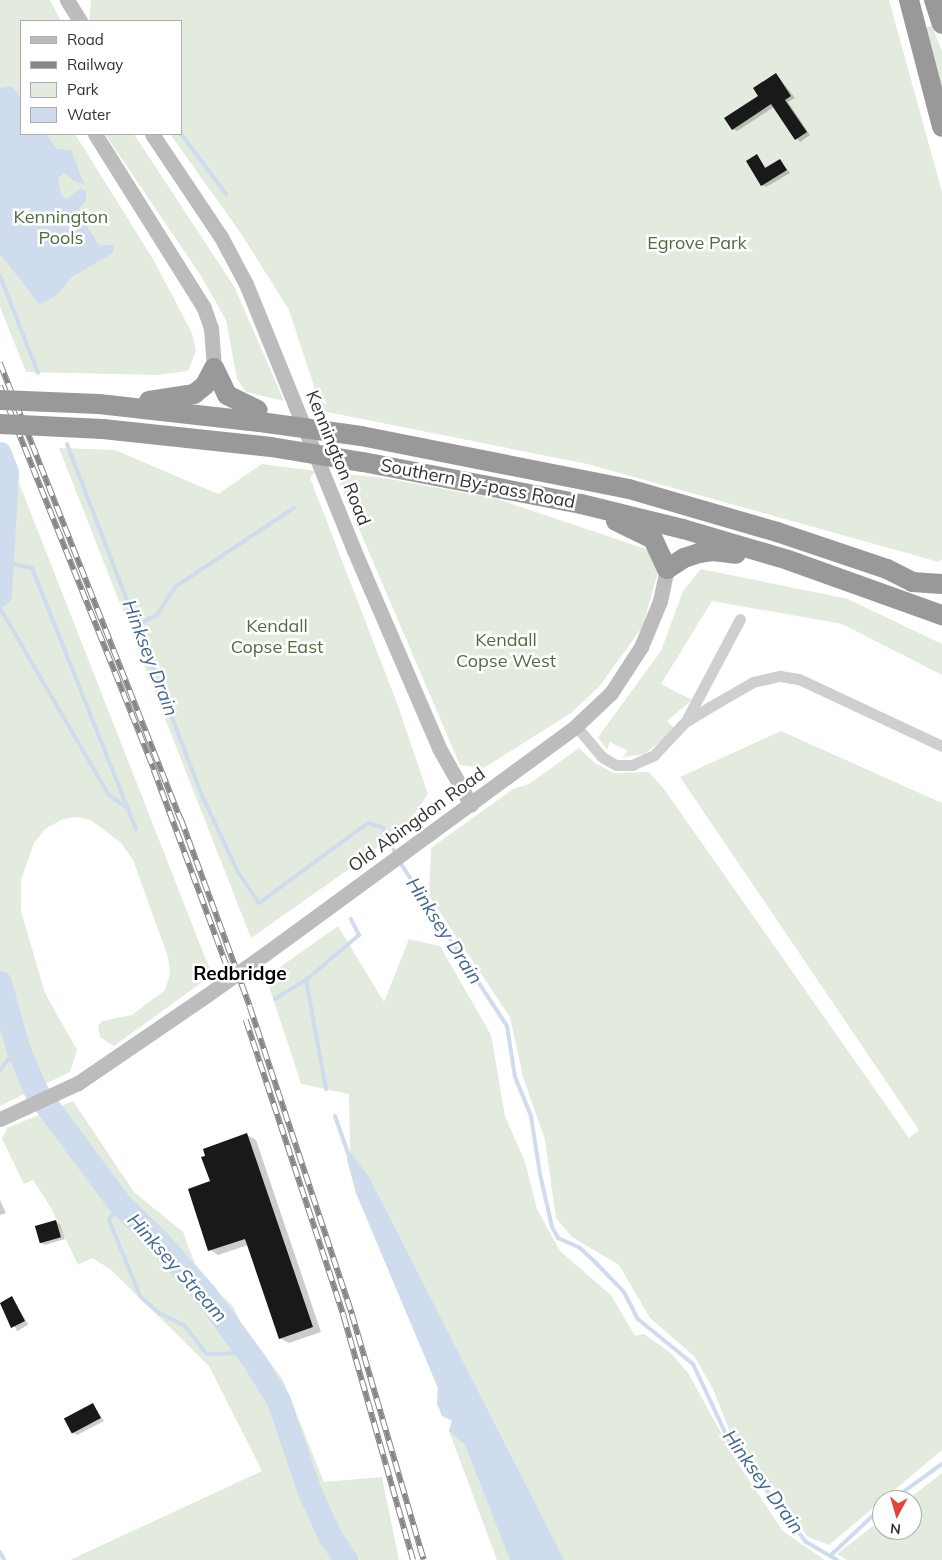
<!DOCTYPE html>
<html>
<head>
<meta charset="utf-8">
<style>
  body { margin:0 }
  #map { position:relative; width:942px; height:1560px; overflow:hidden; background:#fff; font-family:Mulish,sans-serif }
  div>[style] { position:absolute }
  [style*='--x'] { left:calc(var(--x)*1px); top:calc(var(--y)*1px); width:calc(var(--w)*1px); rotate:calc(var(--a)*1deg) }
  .green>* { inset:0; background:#e3ebde }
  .water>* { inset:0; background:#cedced }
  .shadow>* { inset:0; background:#0003; transform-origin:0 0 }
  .stream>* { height:4px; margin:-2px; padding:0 2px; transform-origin:2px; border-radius:2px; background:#cedced }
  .river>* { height:24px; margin:-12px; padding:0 12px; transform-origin:12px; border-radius:12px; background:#cedced }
  .building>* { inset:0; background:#191919; transform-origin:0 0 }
  .street>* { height:11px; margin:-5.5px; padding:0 5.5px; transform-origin:5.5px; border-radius:5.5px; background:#cfcfcf }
  .secondary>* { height:15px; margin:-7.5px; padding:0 7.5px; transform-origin:7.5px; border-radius:7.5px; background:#bcbcbc }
  .highway>* { height:20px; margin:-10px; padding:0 10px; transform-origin:10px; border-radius:10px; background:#999 }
  .rail>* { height:5.5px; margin-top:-2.75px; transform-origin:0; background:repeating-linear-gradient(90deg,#fff 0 11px,#878787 0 22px); box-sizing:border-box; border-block:1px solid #878787 }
  .secondary-bridge>* { height:15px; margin:-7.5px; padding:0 7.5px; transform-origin:7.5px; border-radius:7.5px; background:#bcbcbc }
  .highway-bridge>* { height:20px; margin:-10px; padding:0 10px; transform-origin:10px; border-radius:10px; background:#999 }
  span { translate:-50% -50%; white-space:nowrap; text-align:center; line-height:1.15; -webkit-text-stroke:5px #fff; paint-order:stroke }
  .park-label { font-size:18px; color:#4e6d3f }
  .street-label { font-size:18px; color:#323232 }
  .water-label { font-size:19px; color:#406793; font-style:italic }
  .neighbourhood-label { font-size:19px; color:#000; font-weight:700 }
  .legend { position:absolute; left:20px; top:20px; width:162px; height:115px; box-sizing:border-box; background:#fff; border:1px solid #adadad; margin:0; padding:6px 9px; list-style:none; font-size:15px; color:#323232 }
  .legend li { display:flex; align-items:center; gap:10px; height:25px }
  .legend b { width:25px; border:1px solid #adadad }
  .north { position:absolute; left:872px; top:1490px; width:50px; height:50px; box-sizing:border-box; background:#fff; border:1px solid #adadad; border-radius:50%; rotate:186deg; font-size:14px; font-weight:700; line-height:20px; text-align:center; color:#323232 }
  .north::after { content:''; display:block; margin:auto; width:18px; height:22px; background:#e2463a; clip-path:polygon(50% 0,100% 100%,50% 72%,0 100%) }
</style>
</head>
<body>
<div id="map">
  <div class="green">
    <div style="clip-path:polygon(0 0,50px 0,61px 21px,21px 21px,21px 134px,75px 134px,153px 259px,192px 333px,196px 351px,188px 371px,158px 375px,26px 372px,0 307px)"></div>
    <div style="clip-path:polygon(91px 0,889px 0,942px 192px,942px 559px,939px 562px,587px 464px,322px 411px,289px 310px,242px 235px,170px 134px,181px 134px,181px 21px,89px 21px)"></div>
    <div style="clip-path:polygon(932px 26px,942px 51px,942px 90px,924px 28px)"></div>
    <div style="clip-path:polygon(105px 134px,134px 134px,235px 288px,284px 401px,246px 392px,237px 379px,226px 320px,201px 276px)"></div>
    <div style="clip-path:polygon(0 446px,5px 447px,212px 975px,114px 1046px,100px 1037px,98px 1026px,102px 1021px,132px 1015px,165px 990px,170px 973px,168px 957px,133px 860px,121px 843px,91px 820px,77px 817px,63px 819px,45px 829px,34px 843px,21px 880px,21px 911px,45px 993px,77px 1050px,70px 1072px,0 1106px)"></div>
    <div style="clip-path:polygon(59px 448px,115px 450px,218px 494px,262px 464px,316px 471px,310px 478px,397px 703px,428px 794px,403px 831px,251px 938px)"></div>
    <div style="clip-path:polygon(335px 473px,385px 478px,497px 499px,646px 549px,654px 558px,658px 571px,643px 626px,599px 687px,571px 713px,484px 768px,460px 765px)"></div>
    <div style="clip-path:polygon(701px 569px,848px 599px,942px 644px,942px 675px,842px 624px,712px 601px,661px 684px,692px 700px,667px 721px,675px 729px,645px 754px,623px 757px,628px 751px,610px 742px,607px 750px,598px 737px,661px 651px,683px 591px)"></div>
    <div style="clip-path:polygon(781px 731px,942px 803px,942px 1450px,829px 1545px,808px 1537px,732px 1437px,713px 1389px,694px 1356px,650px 1318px,619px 1265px,572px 1237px,556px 1218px,545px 1140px,523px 1077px,510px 1017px,429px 896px,431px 848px,513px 789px,529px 784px,579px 748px,595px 763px,614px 773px,649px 772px,664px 789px,909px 1138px,919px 1130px,680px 777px)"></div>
    <div style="clip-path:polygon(338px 926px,384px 1002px,409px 939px,440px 946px,491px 1035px,505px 1116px,525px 1162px,537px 1209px,560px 1251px,611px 1295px,635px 1336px,644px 1334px,671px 1353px,688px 1373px,739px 1465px,783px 1531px,825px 1560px,497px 1560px,449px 1431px,452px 1421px,442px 1416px,437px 1403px,438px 1388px,356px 1193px,347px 1159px,350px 1152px,349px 1094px,301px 1084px,266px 977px)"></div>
    <div style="clip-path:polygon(73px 1101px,134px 1192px,183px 1232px,199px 1275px,233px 1306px,241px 1323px,283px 1380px,324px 1482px,382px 1477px,399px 1560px,70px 1560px,262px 1471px,209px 1366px,110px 1269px,92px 1258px,78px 1265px,51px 1208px,33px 1180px,24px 1184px,2px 1139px,7px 1128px)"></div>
    <div style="clip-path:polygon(942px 1473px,942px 1560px,847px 1560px,837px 1554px,882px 1519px,882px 1530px,912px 1530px,912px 1500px,907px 1500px)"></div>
  </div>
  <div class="water">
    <div style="clip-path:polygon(12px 86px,21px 98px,21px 134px,46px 134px,57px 149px,71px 150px,84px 184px,75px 182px,64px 172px,58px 179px,61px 194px,66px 200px,80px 188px,86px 191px,86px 201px,77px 211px,99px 245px,114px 245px,113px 253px,72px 277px,58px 294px,40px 305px,0 254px,0 88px)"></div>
    <div style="clip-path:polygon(350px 1152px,369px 1177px,564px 1560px,510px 1560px,465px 1445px,449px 1431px,452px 1420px,442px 1416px,437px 1403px,438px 1388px,356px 1193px,347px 1159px)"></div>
  </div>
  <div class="shadow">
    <div style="clip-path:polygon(776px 74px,795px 98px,788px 102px,810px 135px,800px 142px,774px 107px,737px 131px,733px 129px)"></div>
    <div style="clip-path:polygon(757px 156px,767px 169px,780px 161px,790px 173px,766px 187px,762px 185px)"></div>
    <div style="clip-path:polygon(247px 1135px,256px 1140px,321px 1332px,289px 1343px,280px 1338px,248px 1245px,218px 1255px,210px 1250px,211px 1182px)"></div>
    <div style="clip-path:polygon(0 1200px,6px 1213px,0 1215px)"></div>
    <div style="clip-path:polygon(56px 1222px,60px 1224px,65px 1239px,45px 1245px,41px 1243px)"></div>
    <div style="left:12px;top:1298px;width:31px;height:13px;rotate:58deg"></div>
    <div style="clip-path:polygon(93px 1405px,104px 1421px,77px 1435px,73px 1433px)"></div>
  </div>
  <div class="stream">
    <div style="--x:181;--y:134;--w:75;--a:53.1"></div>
    <div style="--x:0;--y:276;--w:104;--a:68.6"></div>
    <div style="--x:67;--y:444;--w:381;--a:69"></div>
    <div style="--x:204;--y:800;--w:80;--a:64.7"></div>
    <div style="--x:238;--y:872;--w:37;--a:56"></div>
    <div style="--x:259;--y:903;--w:135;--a:-36.3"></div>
    <div style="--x:368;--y:823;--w:16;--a:18"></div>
    <div style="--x:383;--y:828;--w:30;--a:64"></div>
    <div style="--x:2;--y:562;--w:31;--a:11"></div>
    <div style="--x:32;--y:568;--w:281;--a:68.3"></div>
    <div style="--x:0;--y:608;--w:216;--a:59.8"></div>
    <div style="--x:109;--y:795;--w:21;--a:35"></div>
    <div style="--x:137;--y:625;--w:22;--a:-27"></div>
    <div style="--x:157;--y:615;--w:33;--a:-57"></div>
    <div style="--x:175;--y:587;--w:143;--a:-33.6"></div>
    <div style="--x:399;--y:861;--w:197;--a:56.8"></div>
    <div style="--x:507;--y:1026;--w:52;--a:81.1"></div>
    <div style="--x:515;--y:1077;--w:42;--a:67.7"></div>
    <div style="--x:531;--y:1116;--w:59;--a:81.2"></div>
    <div style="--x:540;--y:1174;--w:54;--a:77.2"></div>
    <div style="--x:552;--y:1227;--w:13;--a:61"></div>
    <div style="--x:558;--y:1238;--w:24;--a:24"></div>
    <div style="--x:580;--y:1248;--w:21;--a:43"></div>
    <div style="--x:595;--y:1262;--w:42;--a:46"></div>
    <div style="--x:624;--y:1292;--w:30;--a:63"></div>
    <div style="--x:638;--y:1319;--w:71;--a:39.3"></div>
    <div style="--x:693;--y:1364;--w:85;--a:64.9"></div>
    <div style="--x:729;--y:1441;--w:127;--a:52.7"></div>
    <div style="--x:806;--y:1542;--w:36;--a:30"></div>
    <div style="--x:275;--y:999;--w:36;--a:-32"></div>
    <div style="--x:0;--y:1070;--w:28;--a:-51"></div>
    <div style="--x:326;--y:1089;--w:111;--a:-100.4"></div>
    <div style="--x:306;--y:980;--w:70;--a:-40.3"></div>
    <div style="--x:359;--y:935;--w:18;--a:-117"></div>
    <div style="--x:335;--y:1116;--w:42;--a:70.7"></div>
    <div style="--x:120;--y:1204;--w:19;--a:125"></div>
    <div style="--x:109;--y:1220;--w:82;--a:67.8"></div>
    <div style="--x:140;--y:1296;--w:25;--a:42"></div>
    <div style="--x:159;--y:1313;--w:28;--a:26"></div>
    <div style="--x:184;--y:1325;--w:37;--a:52"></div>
    <div style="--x:207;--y:1354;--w:41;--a:-1.4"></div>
    <div style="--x:892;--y:1500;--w:62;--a:-35.8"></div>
    <div style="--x:0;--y:1552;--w:9;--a:63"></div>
    <div style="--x:830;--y:1556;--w:71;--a:-43.3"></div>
  </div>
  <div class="river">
    <div style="--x:0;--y:454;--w:20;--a:70"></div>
    <div style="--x:7;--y:473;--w:122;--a:93.3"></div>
    <div style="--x:0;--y:983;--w:67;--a:74.5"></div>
    <div style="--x:18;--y:1048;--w:47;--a:67.3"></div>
    <div style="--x:36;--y:1091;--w:141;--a:53.4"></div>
    <div style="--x:120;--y:1204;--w:53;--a:44.2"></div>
    <div style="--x:158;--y:1241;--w:72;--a:48.4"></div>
    <div style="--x:206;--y:1295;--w:83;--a:53.8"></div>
    <div style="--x:255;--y:1362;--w:46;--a:58.4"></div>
    <div style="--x:279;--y:1401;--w:96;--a:71.2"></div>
    <div style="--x:310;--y:1492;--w:48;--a:65.6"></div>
    <div style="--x:330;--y:1536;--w:29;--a:56"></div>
  </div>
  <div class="building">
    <div style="clip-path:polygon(776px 73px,791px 96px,785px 100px,807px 132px,795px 140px,771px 104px,732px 130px,724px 118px,758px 96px,753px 88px)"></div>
    <div style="clip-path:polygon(757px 154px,765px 168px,780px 159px,787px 170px,761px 186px,746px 161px)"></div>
    <div style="clip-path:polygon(247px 1133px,313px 1327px,279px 1339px,245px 1239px,208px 1251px,188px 1189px,210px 1181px,201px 1157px,205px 1156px,203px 1149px)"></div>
    <div style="left:56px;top:1220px;width:18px;height:22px;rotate:74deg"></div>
    <div style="clip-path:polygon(12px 1296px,25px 1321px,11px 1328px,0 1303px)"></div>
    <div style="left:93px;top:1403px;width:17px;height:33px;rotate:62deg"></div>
  </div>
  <div class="street">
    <div style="--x:687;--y:719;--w:113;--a:-62.1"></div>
    <div style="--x:576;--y:726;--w:40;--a:50"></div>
    <div style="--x:602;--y:757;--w:16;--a:30"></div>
    <div style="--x:616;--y:765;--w:16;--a:0"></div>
    <div style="--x:632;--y:765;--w:24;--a:-24"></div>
    <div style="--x:654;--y:755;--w:45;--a:-46.8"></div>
    <div style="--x:685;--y:722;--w:27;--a:-31"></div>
    <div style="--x:708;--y:708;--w:52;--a:-30"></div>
    <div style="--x:753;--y:682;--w:28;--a:-13"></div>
    <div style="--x:780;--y:676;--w:19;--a:9"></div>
    <div style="--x:799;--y:679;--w:158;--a:25.1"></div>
  </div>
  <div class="secondary">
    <div style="--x:67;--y:0;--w:25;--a:58"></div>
    <div style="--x:95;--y:134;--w:205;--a:57.9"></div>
    <div style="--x:204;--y:308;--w:21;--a:71"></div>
    <div style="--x:211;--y:328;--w:40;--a:85.7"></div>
    <div style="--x:152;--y:134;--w:124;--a:56.2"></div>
    <div style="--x:221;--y:237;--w:53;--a:62"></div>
    <div style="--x:246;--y:284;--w:285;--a:67.9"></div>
    <div style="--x:353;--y:548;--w:218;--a:66.7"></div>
    <div style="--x:439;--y:748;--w:65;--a:60.7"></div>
    <div style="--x:265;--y:954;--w:386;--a:-36.2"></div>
    <div style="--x:576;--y:726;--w:48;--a:-43.3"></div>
    <div style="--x:611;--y:693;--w:55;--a:-56.9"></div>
    <div style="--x:641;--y:647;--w:50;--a:-67.6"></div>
    <div style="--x:660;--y:601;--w:33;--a:-78"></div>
    <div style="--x:0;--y:1119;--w:86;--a:-24.8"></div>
    <div style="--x:78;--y:1083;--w:156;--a:-34.3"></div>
  </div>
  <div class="highway">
    <div style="--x:909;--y:0;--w:131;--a:75.4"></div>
    <div style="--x:934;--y:0;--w:25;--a:72"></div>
    <div style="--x:214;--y:368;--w:30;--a:64"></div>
    <div style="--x:227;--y:395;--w:34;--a:26"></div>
    <div style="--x:149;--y:401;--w:46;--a:-8.8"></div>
    <div style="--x:194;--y:394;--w:14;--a:-39"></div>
    <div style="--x:205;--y:385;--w:19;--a:-62"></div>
    <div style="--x:99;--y:404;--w:162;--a:6.4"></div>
    <div style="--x:103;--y:429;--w:169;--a:6.1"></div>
    <div style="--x:361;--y:436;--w:273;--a:11.2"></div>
    <div style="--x:629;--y:489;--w:154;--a:16.2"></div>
    <div style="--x:777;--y:532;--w:116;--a:18.6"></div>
    <div style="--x:887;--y:569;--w:28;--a:27"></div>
    <div style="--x:912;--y:582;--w:30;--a:4"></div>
    <div style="--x:363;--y:462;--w:222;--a:10.9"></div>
    <div style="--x:581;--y:504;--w:105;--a:13.8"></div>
    <div style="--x:683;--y:529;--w:109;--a:16.4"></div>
    <div style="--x:788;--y:560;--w:164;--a:19.7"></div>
    <div style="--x:616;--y:521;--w:41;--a:25.9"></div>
    <div style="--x:653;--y:539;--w:33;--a:65"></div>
    <div style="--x:667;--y:569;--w:20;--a:-33"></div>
    <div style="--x:684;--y:558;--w:16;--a:-18"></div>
    <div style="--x:699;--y:553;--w:14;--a:-8"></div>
    <div style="--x:713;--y:551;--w:23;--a:7"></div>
  </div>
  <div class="rail">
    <div style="--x:0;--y:363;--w:491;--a:68.4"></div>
    <div style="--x:181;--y:819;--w:200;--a:69.8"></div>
    <div style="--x:250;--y:1007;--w:324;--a:71.6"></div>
    <div style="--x:352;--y:1314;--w:256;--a:73.7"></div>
    <div style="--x:0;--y:386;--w:414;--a:68.1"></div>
    <div style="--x:154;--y:770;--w:224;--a:69.6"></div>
    <div style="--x:246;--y:1020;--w:313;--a:71.7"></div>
    <div style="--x:344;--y:1317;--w:253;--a:74.1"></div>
  </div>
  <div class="secondary-bridge">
    <div style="--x:207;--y:995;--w:71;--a:-35.3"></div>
  </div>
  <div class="highway-bridge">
    <div style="--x:0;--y:400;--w:99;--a:2.3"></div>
    <div style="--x:260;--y:422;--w:102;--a:7.9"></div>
    <div style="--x:0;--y:424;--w:103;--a:2.8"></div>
    <div style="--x:271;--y:447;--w:93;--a:9.3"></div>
  </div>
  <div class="park-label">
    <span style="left:61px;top:228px">Kennington<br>Pools</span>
    <span style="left:697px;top:243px">Egrove Park</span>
    <span style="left:277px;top:637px">Kendall<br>Copse East</span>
    <span style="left:506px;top:651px">Kendall<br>Copse West</span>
  </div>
  <div class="street-label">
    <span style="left:338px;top:458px;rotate:68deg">Kennington Road</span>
    <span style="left:478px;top:484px;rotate:11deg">Southern By-pass Road</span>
    <span style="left:417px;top:820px;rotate:-36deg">Old Abingdon Road</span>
  </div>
  <div class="water-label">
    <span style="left:150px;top:658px;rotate:69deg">Hinksey Drain</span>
    <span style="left:444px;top:931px;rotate:57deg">Hinksey Drain</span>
    <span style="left:177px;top:1268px;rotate:48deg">Hinksey Stream</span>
    <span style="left:763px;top:1482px;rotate:54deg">Hinksey Drain</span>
  </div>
  <div class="neighbourhood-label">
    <span style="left:240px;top:974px">Redbridge</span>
  </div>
  <ul class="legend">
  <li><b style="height:6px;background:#bcbcbc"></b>Road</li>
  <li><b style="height:6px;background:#878787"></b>Railway</li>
  <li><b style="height:14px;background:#e3ebde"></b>Park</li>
  <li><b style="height:14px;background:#cedced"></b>Water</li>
  </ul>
  <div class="north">N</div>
</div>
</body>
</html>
